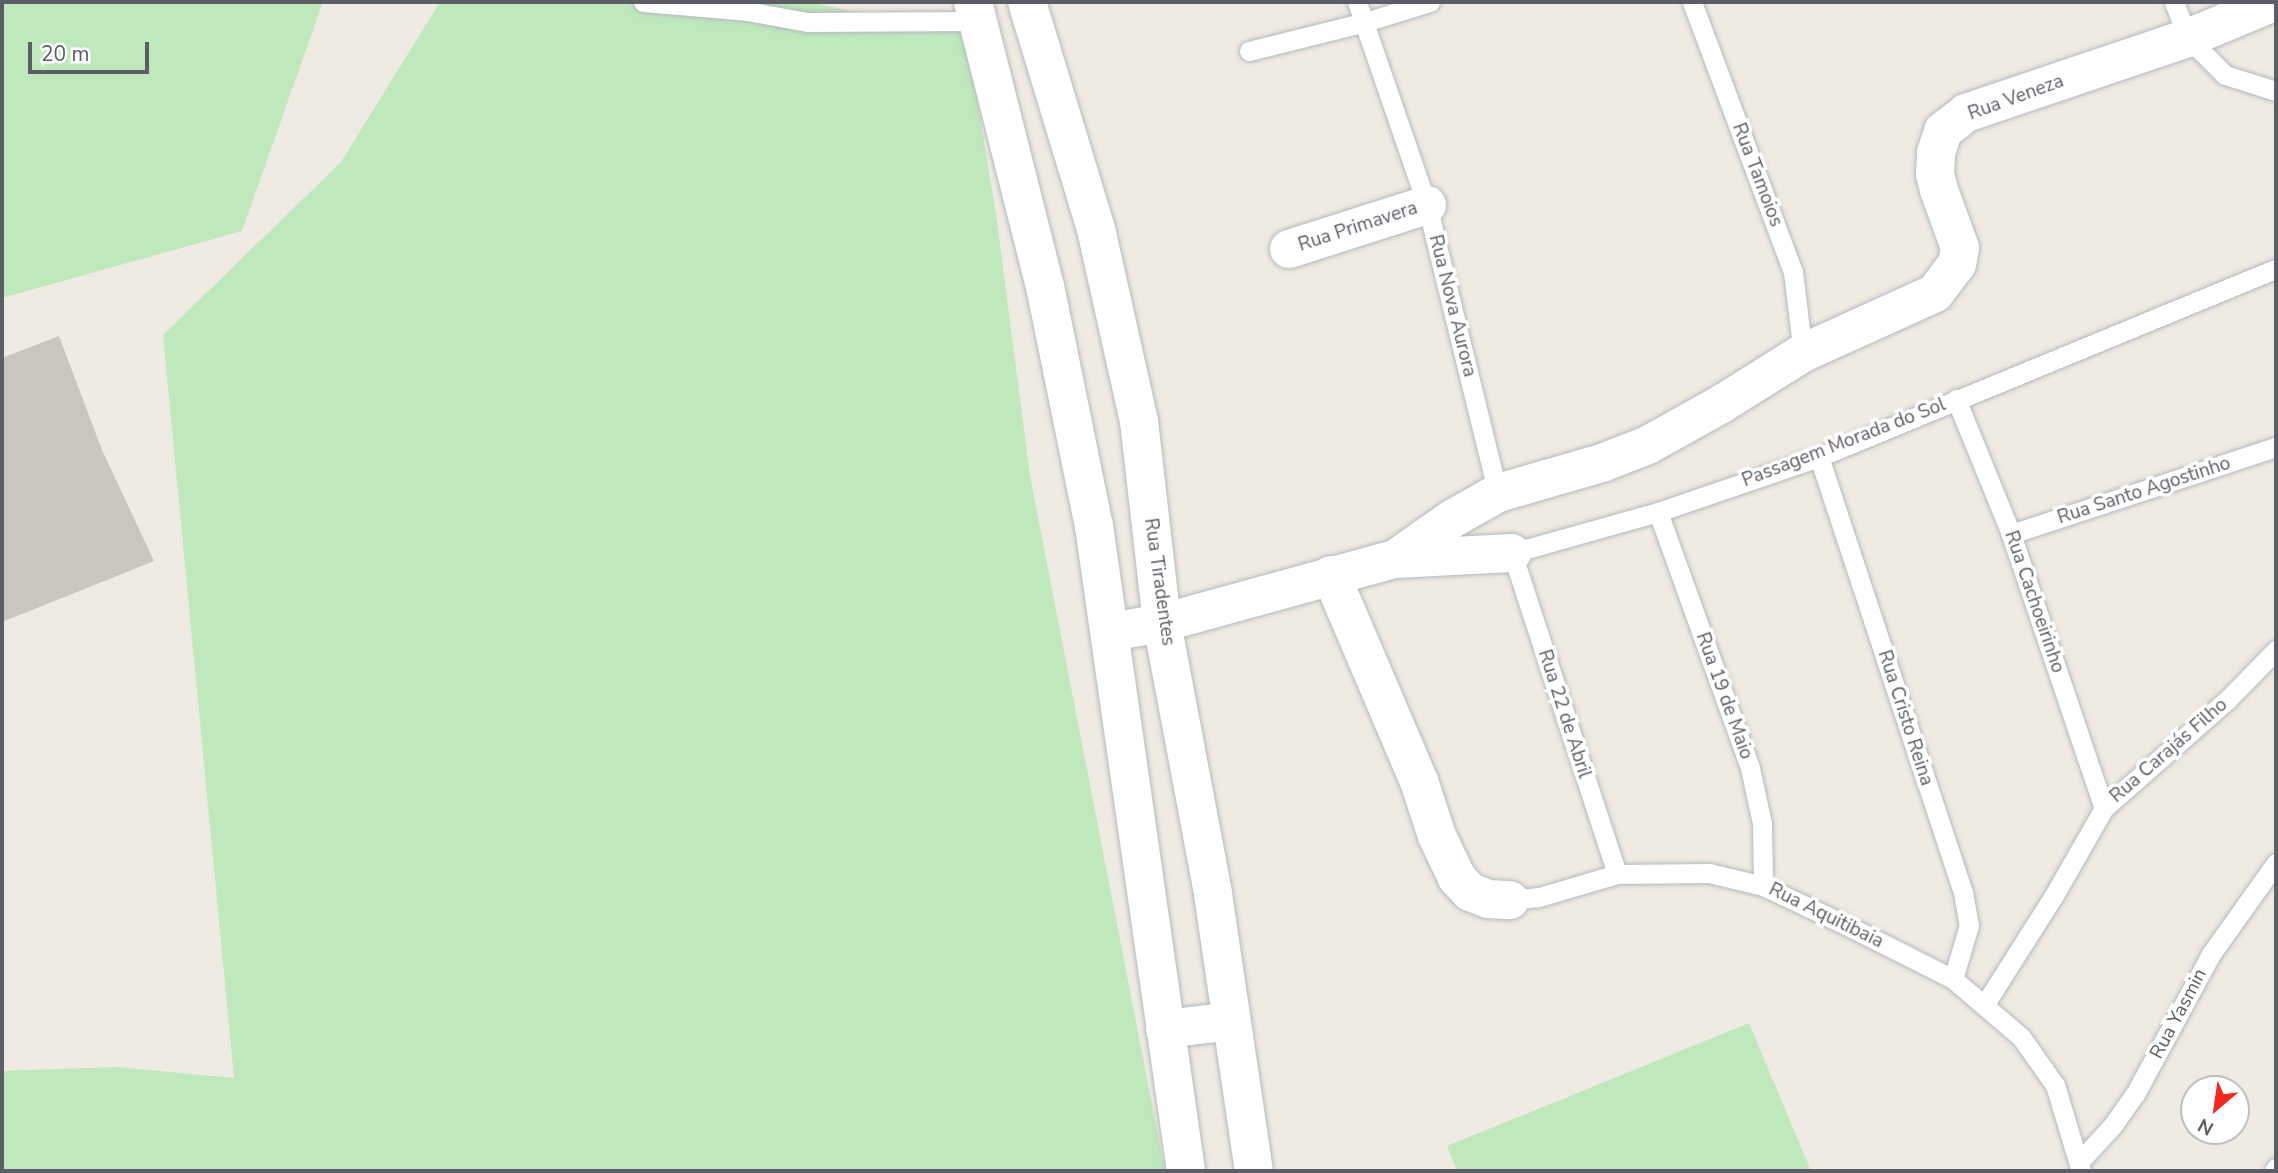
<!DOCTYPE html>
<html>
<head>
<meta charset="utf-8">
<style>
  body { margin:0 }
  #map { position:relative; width:2278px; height:1173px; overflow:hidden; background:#efebe2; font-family:"Nunito Sans",sans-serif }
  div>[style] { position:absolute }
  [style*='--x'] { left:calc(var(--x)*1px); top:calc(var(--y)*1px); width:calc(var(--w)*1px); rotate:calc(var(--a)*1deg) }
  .green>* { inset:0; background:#bfe9bd }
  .building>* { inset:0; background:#cac6bf }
  .roads { filter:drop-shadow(0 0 2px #b5b9be) drop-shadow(0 0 2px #b5b9be) }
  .service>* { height:19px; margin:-9.5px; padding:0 9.5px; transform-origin:9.5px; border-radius:9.5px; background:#fff }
  .minor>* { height:38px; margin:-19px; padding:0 19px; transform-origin:19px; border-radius:19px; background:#fff }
  .tertiary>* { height:38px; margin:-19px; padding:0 19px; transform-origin:19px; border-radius:19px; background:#fff }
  span { translate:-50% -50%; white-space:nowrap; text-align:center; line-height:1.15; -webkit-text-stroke:7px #fff; paint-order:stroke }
  .street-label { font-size:19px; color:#5b5f65 }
  .frame { position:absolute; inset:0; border:4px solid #5b5f65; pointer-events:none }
  .north { position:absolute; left:2180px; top:1075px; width:70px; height:70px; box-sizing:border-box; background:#fff; border:2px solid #bdbfc1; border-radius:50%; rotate:209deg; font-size:19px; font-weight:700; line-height:28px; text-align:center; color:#5b5f65 }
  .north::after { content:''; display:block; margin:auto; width:24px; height:32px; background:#f72720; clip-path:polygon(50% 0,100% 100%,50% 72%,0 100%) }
  .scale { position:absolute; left:28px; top:42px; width:121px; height:32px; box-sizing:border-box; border:4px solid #5b5f65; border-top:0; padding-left:9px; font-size:21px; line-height:24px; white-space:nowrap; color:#5b5f65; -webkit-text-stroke:5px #fff; paint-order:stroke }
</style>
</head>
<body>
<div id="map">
  <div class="green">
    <div style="clip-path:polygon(2px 2px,323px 2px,242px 231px,2px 298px)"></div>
    <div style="clip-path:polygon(440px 2px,810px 2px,919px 26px,966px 31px,997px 221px,1030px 476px,1165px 1171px,2px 1171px,2px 1071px,117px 1067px,234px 1078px,163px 335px,341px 162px)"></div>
    <div style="clip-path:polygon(1749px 1023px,1811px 1171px,1457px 1171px,1447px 1146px)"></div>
  </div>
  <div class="building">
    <div style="clip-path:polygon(59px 336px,102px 450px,154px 561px,2px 622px,2px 358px)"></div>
  </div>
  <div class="roads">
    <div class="service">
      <div style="--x:643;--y:2;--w:104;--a:4.9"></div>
      <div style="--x:747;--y:11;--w:61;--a:10.4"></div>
      <div style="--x:807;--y:22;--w:170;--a:-0.3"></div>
      <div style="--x:1357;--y:2;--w:215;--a:71"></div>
      <div style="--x:1427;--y:205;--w:297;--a:76.2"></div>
      <div style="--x:1692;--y:2;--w:288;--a:69.5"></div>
      <div style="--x:1793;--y:272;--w:82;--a:83"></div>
      <div style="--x:2174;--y:2;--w:39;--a:69"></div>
      <div style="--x:2188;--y:38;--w:52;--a:45"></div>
      <div style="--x:2225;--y:75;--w:53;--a:17.4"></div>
      <div style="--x:1249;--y:51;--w:120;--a:-14"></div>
      <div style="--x:1365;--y:22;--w:68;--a:-17.1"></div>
      <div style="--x:1956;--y:399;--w:146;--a:67.8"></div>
      <div style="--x:2011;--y:534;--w:289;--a:71.3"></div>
      <div style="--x:1819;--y:457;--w:458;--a:71.7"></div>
      <div style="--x:1963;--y:892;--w:34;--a:80"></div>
      <div style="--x:1969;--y:925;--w:56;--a:106.5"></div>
      <div style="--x:1658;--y:512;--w:272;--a:70.2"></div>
      <div style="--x:1750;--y:768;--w:56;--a:77.7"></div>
      <div style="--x:1762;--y:823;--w:63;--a:89.1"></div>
      <div style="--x:2011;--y:534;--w:279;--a:-18.2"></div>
      <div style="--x:1617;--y:874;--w:338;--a:-108.1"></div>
      <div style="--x:1512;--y:553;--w:152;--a:-15.7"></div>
      <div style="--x:1658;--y:512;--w:170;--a:-18.9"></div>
      <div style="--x:1819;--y:457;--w:494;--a:-22.4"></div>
      <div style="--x:1510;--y:900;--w:29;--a:-6"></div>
      <div style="--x:1539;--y:897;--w:81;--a:-16.4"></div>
      <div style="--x:1617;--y:874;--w:92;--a:-0.6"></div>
      <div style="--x:1709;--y:873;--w:56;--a:13.5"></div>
      <div style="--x:1763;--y:886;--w:96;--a:25.2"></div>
      <div style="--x:1850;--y:927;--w:115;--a:26.8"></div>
      <div style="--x:1953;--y:979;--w:89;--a:40.5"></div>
      <div style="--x:2021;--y:1037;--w:59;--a:54.7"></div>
      <div style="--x:2055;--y:1085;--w:90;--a:73.2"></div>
      <div style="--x:1985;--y:1004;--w:127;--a:-57.6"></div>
      <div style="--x:2053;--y:897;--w:103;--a:-60.2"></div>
      <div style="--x:2104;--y:808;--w:165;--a:-41.3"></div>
      <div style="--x:2228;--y:699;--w:69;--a:-45.6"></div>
      <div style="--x:2079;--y:1162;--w:50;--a:-47.4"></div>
      <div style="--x:2113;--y:1125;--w:38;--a:-55"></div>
      <div style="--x:2135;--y:1094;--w:159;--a:-61.5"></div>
      <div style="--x:2211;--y:954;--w:112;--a:-54.5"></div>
      <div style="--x:2274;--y:1171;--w:4;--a:-56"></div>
    </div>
    <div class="minor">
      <div style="--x:1289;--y:249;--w:145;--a:-17.7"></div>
      <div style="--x:1395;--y:559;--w:70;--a:-35.1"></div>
      <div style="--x:1452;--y:519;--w:53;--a:-29.5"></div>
      <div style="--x:1498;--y:493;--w:108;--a:-16.1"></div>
      <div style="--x:1602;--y:463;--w:49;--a:-21.4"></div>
      <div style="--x:1648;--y:445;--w:86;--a:-29.2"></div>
      <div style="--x:1723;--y:403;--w:94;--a:-32"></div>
      <div style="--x:1803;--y:353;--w:145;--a:-24.4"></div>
      <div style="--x:1935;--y:293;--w:36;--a:-53"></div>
      <div style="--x:1957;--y:264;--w:16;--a:-79"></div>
      <div style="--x:1960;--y:248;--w:62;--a:-109.9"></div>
      <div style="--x:1939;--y:190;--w:16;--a:-104"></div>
      <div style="--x:1935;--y:174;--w:21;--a:-87"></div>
      <div style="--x:1936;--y:153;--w:23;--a:-72"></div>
      <div style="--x:1943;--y:131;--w:29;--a:-38"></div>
      <div style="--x:1966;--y:113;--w:234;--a:-18.7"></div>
      <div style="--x:2188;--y:38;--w:93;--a:-22.7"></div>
      <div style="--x:1331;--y:575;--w:224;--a:66.9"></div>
      <div style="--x:1419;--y:781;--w:58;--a:71.9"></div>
      <div style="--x:1437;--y:836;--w:47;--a:64.5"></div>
      <div style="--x:1457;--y:878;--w:19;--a:47"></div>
      <div style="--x:1470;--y:892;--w:19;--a:21"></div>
      <div style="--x:1488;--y:899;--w:22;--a:3"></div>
      <div style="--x:1110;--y:632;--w:53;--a:-9.8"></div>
      <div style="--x:1162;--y:623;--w:242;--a:-15.4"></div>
      <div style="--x:1395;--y:559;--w:117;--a:-2.9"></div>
    </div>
    <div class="tertiary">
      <div style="--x:973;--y:2;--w:293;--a:75.8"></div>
      <div style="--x:1045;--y:286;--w:245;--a:78.5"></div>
      <div style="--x:1094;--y:526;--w:652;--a:81.88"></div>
      <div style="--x:1027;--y:2;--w:237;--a:73.1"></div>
      <div style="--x:1096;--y:229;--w:197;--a:77.4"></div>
      <div style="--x:1139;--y:421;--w:203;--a:83.5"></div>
      <div style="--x:1162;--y:623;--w:276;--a:79.3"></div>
      <div style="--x:1213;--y:894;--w:280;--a:81.6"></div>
      <div style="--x:1165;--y:1029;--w:67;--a:-6.8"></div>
    </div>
  </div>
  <div class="street-label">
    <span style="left:2016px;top:98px;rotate:-20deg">Rua Veneza</span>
    <span style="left:1757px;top:175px;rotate:69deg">Rua Tamoios</span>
    <span style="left:1358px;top:227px;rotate:-18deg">Rua Primavera</span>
    <span style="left:1452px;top:306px;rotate:76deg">Rua Nova Aurora</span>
    <span style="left:1844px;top:443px;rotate:-21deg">Passagem Morada do Sol</span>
    <span style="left:2144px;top:491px;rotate:-18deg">Rua Santo Agostinho</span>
    <span style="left:1159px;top:582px;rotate:82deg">Rua Tiradentes</span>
    <span style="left:2034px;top:602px;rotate:71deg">Rua Cachoeirinho</span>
    <span style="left:1724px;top:696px;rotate:70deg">Rua 19 de Maio</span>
    <span style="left:1564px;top:714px;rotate:72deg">Rua 22 de Abril</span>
    <span style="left:1905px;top:718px;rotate:72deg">Rua Cristo Reina</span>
    <span style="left:2169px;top:751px;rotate:-41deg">Rua Carajás Filho</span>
    <span style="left:1826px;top:916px;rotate:26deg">Rua Aquitibaia</span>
    <span style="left:2179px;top:1014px;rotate:-62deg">Rua Yasmin</span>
  </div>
  <div class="frame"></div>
  <div class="north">N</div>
  <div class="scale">20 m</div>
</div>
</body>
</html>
